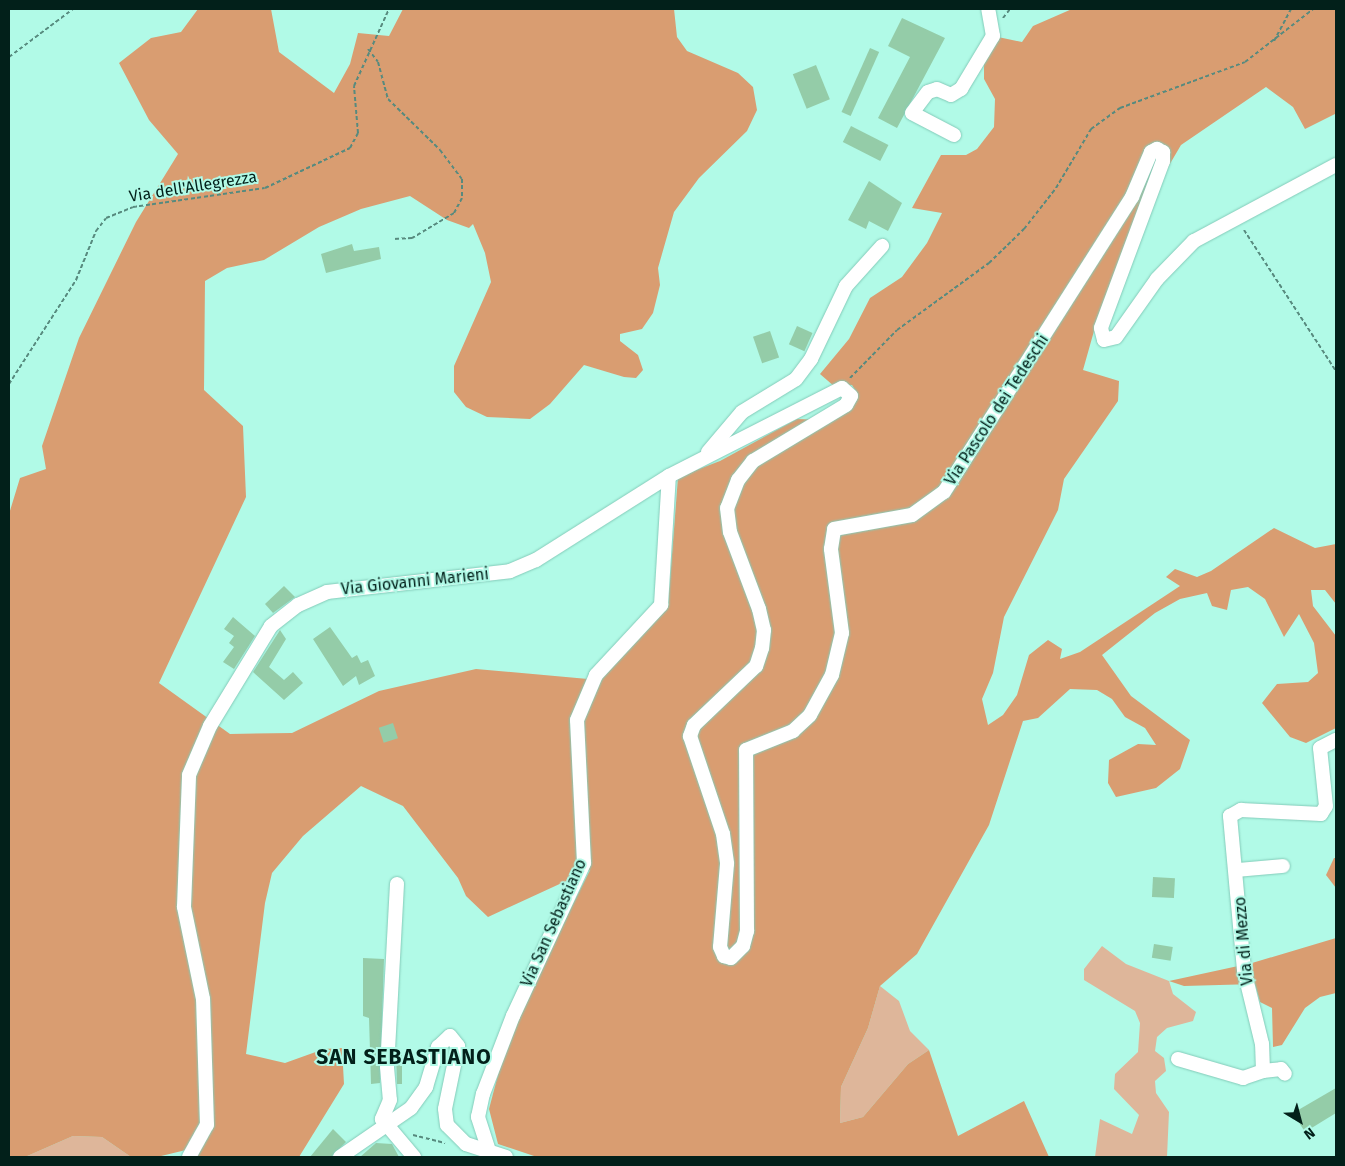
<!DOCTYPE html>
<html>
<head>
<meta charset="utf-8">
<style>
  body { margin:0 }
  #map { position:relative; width:1345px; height:1166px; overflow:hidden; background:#b1fae7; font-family:"Fira Sans",sans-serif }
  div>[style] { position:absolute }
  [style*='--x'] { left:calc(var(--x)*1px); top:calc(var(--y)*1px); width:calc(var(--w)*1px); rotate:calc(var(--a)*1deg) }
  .green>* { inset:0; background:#deb69a }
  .forest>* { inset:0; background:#d99d71 }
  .building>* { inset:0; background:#94cca8; transform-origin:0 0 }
  .path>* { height:2px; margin-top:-1px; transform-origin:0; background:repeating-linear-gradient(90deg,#578a7e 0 4px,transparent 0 6.5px) }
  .roads { filter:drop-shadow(0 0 1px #84cbb9) drop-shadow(0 0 1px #84cbb9) }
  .minor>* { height:14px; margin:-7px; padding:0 7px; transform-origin:7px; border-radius:7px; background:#fff }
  span { translate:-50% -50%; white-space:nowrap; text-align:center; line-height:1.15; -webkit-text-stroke:4px #b1fae7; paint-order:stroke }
  .street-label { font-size:16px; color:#02201a }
  .district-label { font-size:21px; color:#02201a; font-weight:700; letter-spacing:1px }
  .frame { position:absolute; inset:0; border:10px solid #02201a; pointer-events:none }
  .north { position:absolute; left:1275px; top:1096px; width:50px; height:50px; -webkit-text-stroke:4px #b1fae7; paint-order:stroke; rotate:143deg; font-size:14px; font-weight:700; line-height:20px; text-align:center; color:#02201a }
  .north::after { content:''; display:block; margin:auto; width:18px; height:22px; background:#02201a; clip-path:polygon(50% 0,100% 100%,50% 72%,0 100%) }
</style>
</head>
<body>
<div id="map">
  <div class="green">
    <div style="clip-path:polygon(1102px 946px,1126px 964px,1169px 981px,1173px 994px,1196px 1012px,1193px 1021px,1167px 1028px,1157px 1037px,1155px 1051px,1164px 1058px,1166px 1071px,1155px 1081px,1156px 1093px,1169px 1112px,1167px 1157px,1095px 1157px,1100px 1119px,1132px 1134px,1139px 1115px,1114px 1089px,1115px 1074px,1138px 1052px,1140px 1023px,1135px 1011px,1084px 980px,1084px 969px)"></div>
    <div style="clip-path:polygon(880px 986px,899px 1001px,910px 1031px,929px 1050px,908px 1064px,863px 1117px,840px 1123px,841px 1087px,868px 1028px)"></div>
    <div style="clip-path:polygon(73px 1136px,102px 1137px,131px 1157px,25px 1157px)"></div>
  </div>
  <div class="forest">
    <div style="clip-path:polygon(198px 9px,271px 9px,279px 52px,334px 93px,350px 64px,358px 33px,389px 36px,403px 9px,674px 9px,677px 37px,687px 51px,738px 73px,753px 87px,757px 110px,747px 131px,699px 178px,674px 212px,658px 268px,660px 285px,653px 313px,642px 329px,620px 334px,620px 341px,638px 355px,643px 370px,636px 378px,624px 377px,584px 365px,550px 404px,530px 419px,487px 417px,466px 407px,454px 392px,454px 366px,491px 282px,485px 253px,473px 224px,469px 228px,447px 220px,410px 196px,361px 209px,319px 227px,264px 260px,227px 268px,205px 281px,204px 390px,243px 426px,246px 497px,159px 683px,230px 734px,292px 733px,379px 691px,476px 669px,599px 680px,668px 607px,678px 477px,720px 461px,797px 419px,826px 420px,853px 405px,858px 395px,852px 385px,835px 387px,820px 374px,849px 339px,870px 298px,902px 277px,927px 243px,942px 213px,912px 208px,941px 155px,966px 155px,977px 149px,994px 127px,995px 99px,984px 79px,984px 59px,998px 37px,1022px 42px,1033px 26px,1072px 9px,1336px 9px,1335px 114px,1305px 129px,1293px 107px,1266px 87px,1181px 145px,1147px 203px,1094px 331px,1083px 370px,1119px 381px,1118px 401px,1064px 479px,1058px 510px,1004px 617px,993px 673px,982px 699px,988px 725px,1003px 715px,1017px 695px,1029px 655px,1048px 640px,1062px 649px,1060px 659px,1080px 652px,1180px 586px,1166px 577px,1175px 569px,1197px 577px,1211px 571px,1274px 528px,1315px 548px,1336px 544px,1336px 604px,1325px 590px,1311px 590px,1313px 606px,1336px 636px,1336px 728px,1306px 743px,1290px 737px,1262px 703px,1277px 684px,1308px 682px,1318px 673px,1314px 643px,1299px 614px,1284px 637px,1265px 599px,1248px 587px,1231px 590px,1227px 610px,1212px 606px,1207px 593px,1180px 599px,1155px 613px,1102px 655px,1131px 696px,1190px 740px,1180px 769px,1156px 788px,1116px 797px,1108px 783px,1109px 760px,1138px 744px,1156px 745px,1145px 728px,1125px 717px,1112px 699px,1097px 690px,1070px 689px,1038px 718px,1023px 721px,989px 825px,917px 954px,880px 986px,868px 1028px,841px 1087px,840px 1123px,863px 1117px,908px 1064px,929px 1050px,958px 1136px,1024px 1101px,1049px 1157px,537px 1157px,498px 1144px,489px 1109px,499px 1071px,523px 1004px,590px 870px,488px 917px,466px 896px,458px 878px,403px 806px,361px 786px,303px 836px,272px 873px,265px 903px,246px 1054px,285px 1063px,324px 1049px,342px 1048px,344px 1084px,299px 1157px,185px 1157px,190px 1149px,157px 1157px,131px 1157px,102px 1137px,73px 1136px,25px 1157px,9px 1157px,9px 514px,20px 478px,46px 469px,42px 446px,79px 338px,136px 222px,178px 154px,149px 120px,119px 63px,151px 38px,181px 32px)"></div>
    <div style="clip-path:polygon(1334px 858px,1336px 858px,1336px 888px,1326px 875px)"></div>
    <div style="clip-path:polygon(1336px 938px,1336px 993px,1320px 997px,1305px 1008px,1282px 1045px,1273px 1047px,1272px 1008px,1260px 1002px,1255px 984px,1184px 986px,1169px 981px,1252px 963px)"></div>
  </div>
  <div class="building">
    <div style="clip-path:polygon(902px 18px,945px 38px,897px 128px,878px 118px,910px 57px,888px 46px)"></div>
    <div style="left:870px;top:48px;width:10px;height:70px;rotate:24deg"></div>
    <div style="left:816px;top:65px;width:37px;height:25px;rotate:68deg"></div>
    <div style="left:851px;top:126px;width:42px;height:18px;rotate:27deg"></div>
    <div style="clip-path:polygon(869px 181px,902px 203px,888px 231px,869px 221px,866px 229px,848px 220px)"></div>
    <div style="clip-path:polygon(352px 244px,354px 251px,379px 247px,381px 259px,326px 273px,321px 254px)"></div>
    <div style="left:797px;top:326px;width:17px;height:20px;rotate:24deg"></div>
    <div style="left:770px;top:331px;width:28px;height:18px;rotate:71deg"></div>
    <div style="clip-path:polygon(284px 586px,295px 597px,273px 613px,265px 604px)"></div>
    <div style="clip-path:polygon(233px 617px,255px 636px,234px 669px,223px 662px,234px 647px,229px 643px,234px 636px,224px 629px)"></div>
    <div style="clip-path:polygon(330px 627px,352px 658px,357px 655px,361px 663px,368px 660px,375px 676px,359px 685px,356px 676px,343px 686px,313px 639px)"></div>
    <div style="clip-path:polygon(280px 630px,286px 639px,269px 667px,284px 680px,293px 672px,303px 683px,284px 700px,253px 672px)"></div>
    <div style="left:393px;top:723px;width:16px;height:15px;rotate:72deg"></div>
    <div style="left:1153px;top:877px;width:22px;height:20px;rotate:3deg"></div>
    <div style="left:1154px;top:944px;width:19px;height:14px;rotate:9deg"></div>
    <div style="clip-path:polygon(363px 958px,384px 959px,380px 1083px,371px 1084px,369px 1018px,363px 1016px)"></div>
    <div style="clip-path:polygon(396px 1054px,402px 1054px,402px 1084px,397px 1084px)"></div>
    <div style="clip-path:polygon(1336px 1088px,1336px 1113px,1305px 1132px,1293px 1113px)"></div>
    <div style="clip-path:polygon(333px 1129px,346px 1142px,331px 1157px,310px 1157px)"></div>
    <div style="clip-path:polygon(376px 1143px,392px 1144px,399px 1157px,360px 1157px)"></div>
  </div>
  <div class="path">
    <div style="--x:1003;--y:18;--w:11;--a:-52"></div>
    <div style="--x:1274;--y:41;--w:36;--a:-62"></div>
    <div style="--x:368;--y:49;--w:16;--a:52"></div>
    <div style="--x:378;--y:62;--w:38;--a:75"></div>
    <div style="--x:388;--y:99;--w:73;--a:44.4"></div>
    <div style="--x:440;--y:150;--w:36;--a:53"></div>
    <div style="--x:462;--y:179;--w:19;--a:90"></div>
    <div style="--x:462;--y:198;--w:17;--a:118"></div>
    <div style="--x:454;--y:213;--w:49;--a:149.2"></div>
    <div style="--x:412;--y:238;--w:19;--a:177"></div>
    <div style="--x:9;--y:57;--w:80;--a:-36.9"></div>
    <div style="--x:1244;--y:230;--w:168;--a:56.9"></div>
    <div style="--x:850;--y:378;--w:67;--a:-45.6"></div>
    <div style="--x:897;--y:330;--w:114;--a:-36.1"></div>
    <div style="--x:989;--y:263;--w:49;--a:-44.2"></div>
    <div style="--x:1024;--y:229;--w:52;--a:-52"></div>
    <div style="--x:1056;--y:188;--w:69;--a:-59.3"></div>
    <div style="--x:1091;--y:129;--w:36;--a:-36"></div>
    <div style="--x:1120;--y:108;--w:133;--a:-20.2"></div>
    <div style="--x:1245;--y:62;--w:86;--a:-37.9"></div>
    <div style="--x:9;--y:384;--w:124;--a:-57.2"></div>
    <div style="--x:76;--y:280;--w:53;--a:-67.8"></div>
    <div style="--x:96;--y:231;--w:16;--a:-52"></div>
    <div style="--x:106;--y:218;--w:29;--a:-22"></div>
    <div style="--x:133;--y:207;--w:133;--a:-8.2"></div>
    <div style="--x:265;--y:188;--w:94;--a:-25.2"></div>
    <div style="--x:350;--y:148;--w:17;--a:-62"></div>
    <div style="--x:358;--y:133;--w:47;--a:-94.9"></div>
    <div style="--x:354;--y:86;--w:85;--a:-65.6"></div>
    <div style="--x:413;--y:1135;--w:33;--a:14"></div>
  </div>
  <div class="roads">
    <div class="minor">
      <div style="--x:954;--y:135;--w:47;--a:-152.4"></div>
      <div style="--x:912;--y:113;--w:26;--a:-53"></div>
      <div style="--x:928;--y:92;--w:9;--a:-18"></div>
      <div style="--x:937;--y:89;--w:15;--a:23"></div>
      <div style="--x:951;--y:95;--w:12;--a:-31"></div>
      <div style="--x:961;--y:89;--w:62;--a:-58.9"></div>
      <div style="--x:993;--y:36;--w:27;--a:-100"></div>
      <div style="--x:708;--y:452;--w:52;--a:-49.6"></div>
      <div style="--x:742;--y:412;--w:63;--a:-31.4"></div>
      <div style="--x:796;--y:379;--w:25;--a:-53"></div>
      <div style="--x:811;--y:359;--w:81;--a:-64.4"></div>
      <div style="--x:846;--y:286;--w:54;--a:-48"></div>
      <div style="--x:1237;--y:870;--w:46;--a:-5"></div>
      <div style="--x:397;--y:884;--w:183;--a:93.1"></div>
      <div style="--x:387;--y:1067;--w:33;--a:85"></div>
      <div style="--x:390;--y:1100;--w:21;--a:113"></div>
      <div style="--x:382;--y:1119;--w:50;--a:49.9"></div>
      <div style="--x:1178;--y:1059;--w:68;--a:16.3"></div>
      <div style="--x:1243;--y:1078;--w:21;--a:-19"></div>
      <div style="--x:1263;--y:1071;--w:27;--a:-92"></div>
      <div style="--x:1262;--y:1044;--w:76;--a:-103.7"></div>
      <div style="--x:1244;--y:970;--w:155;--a:-95.2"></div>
      <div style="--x:1230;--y:816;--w:13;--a:-29"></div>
      <div style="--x:1241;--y:810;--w:80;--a:2.9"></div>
      <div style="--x:1321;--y:814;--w:9;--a:-58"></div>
      <div style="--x:1326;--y:806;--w:58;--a:-95.9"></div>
      <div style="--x:1320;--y:748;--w:18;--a:-27"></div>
      <div style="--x:1263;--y:1071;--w:18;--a:-6"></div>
      <div style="--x:1281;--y:1069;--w:6;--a:51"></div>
      <div style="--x:489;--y:1151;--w:36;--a:-108"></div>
      <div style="--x:478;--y:1117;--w:24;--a:-78"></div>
      <div style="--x:483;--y:1094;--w:84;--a:-69"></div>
      <div style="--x:513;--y:1016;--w:169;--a:-65.1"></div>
      <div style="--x:584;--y:863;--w:143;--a:-92.8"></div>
      <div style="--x:577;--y:720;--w:49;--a:-67.1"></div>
      <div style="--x:596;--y:675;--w:96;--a:-47.1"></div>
      <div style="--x:661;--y:605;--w:129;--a:-86.5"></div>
      <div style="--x:189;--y:1157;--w:37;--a:-61"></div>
      <div style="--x:207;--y:1125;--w:126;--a:-91.8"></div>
      <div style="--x:203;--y:999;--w:94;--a:-101.7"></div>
      <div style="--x:184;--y:907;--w:132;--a:-87.8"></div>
      <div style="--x:189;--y:775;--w:53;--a:-66.8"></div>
      <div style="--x:210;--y:726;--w:117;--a:-58.6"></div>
      <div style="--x:271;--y:626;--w:34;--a:-38"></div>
      <div style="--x:298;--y:605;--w:32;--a:-24"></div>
      <div style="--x:327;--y:592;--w:184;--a:-6.5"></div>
      <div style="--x:510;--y:571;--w:28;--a:-23"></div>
      <div style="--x:536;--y:560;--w:157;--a:-32.3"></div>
      <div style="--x:669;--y:476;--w:194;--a:-27"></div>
      <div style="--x:842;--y:388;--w:12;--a:42"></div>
      <div style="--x:851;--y:396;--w:10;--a:119"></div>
      <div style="--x:846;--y:405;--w:109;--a:148.9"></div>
      <div style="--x:753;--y:461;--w:24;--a:128"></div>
      <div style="--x:738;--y:480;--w:30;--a:111"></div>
      <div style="--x:727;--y:508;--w:24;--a:83"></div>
      <div style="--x:730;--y:532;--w:82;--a:69.4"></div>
      <div style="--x:759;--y:609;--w:22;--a:77"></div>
      <div style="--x:764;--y:630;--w:18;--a:96"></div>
      <div style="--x:762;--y:648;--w:19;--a:108"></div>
      <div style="--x:756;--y:666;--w:86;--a:136.4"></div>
      <div style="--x:694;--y:725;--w:12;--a:110"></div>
      <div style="--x:690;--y:736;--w:103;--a:71.4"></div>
      <div style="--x:723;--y:834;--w:30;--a:82"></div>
      <div style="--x:727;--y:864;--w:83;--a:94.8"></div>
      <div style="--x:720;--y:947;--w:10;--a:66"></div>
      <div style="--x:724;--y:956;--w:7;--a:16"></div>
      <div style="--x:731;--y:958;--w:17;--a:-45"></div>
      <div style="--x:743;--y:946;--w:16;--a:-75"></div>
      <div style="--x:747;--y:931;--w:181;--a:-90.3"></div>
      <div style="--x:746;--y:750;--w:51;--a:-22"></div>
      <div style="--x:793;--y:731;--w:23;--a:-43"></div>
      <div style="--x:810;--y:715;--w:46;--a:-61.2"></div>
      <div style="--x:832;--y:675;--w:43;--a:-76.6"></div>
      <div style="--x:842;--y:633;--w:85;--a:-97.5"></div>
      <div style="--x:831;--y:549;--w:20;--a:-81"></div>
      <div style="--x:834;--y:529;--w:79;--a:-10.2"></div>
      <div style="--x:912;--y:515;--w:39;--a:-36"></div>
      <div style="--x:944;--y:492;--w:350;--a:-57.5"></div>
      <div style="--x:1132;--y:197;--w:49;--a:-67.1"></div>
      <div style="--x:1151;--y:152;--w:7;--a:-27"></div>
      <div style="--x:1157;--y:149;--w:7;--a:27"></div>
      <div style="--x:1163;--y:152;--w:9;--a:90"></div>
      <div style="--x:1163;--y:161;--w:178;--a:110.4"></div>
      <div style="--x:1101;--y:328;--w:12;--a:76"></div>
      <div style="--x:1104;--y:340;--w:12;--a:-14"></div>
      <div style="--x:1116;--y:337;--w:71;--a:-54.7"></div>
      <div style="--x:1157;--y:279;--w:53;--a:-45.8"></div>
      <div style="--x:1194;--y:241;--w:161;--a:-28.2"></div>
      <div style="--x:340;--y:1157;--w:86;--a:-34.6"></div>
      <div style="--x:411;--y:1108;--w:26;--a:-54"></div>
      <div style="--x:426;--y:1087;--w:42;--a:-73.3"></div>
      <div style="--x:438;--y:1047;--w:16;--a:-43"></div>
      <div style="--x:450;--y:1036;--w:13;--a:51"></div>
      <div style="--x:458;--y:1046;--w:64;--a:101.7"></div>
      <div style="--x:445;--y:1109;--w:16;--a:83"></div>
      <div style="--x:447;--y:1125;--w:27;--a:45"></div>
      <div style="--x:466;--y:1144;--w:42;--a:18"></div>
    </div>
  </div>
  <div class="street-label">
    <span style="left:193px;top:187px;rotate:-9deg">Via dell'Allegrezza</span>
    <span style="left:997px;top:410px;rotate:-57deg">Via Pascolo dei Tedeschi</span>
    <span style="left:415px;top:582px;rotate:-6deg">Via Giovanni Marieni</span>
    <span style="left:554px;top:923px;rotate:-66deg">Via San Sebastiano</span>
    <span style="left:1244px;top:941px;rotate:-95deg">Via di Mezzo</span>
  </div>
  <div class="district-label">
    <span style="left:404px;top:1057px">SAN SEBASTIANO</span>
  </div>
  <div class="frame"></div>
  <div class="north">N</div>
</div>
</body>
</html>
